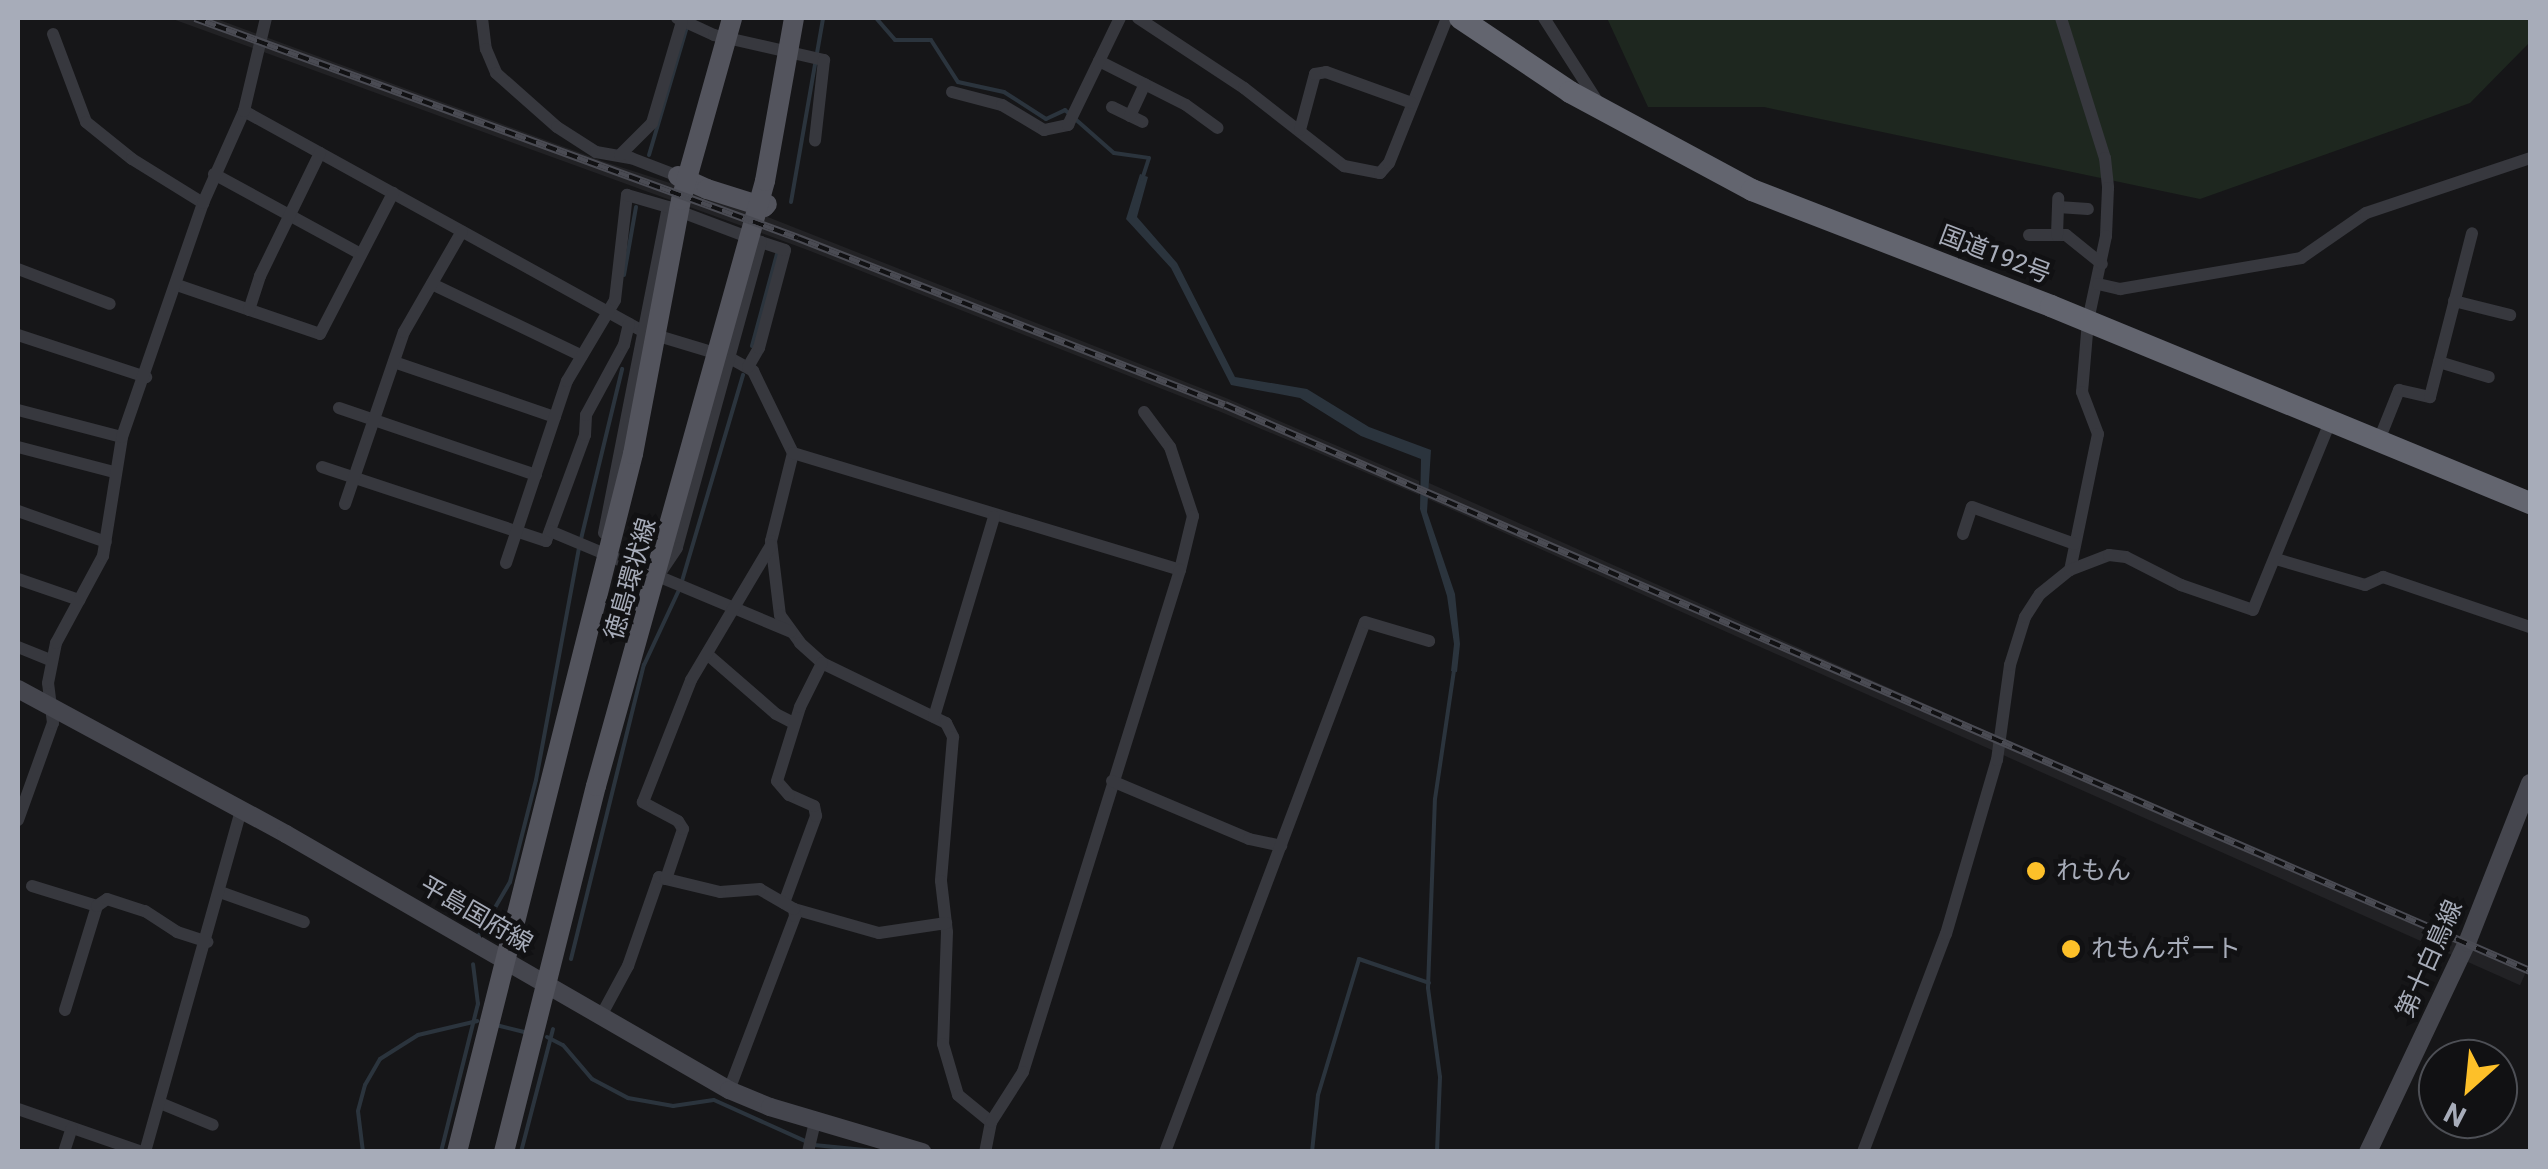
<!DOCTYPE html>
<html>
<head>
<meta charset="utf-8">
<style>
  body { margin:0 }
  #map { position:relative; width:2548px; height:1169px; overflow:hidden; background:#161618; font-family:Roboto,"Noto Sans JP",sans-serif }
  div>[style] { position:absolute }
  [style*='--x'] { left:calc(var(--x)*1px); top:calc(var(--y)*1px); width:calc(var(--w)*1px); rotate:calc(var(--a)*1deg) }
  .built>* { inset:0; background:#222225; transform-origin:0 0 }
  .green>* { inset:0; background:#1e271f }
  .water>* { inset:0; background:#2b343d }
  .stream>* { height:4px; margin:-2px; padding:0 2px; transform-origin:2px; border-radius:2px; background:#2b343d }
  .street>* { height:12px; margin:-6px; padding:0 6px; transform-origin:6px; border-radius:6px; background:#37383e }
  .secondary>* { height:18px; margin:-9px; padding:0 9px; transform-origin:9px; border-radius:9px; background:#45464e }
  .primary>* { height:20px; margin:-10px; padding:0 10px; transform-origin:10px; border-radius:10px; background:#53545d }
  .highway>* { height:22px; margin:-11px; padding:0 11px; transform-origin:11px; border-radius:11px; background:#63656f }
  .rail>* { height:8px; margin-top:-4px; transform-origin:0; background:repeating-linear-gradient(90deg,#111113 0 11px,#4a4b53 0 22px); box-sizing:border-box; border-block:2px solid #4a4b53 }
  .dots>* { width:28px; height:28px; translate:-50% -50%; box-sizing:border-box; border:5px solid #111113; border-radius:50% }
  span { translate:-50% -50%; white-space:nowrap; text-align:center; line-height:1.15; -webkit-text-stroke:9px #111113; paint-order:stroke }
  .street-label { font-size:25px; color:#a7acb9 }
  .poi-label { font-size:25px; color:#a7acb9 }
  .left { translate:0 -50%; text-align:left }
  .frame { position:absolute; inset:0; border:20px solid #a7acb9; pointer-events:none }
  .north { position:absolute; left:2418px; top:1039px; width:100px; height:100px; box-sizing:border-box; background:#111113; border:2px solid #4d4f55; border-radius:50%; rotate:207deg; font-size:28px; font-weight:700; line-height:40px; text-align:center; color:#a7acb9 }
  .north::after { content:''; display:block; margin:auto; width:35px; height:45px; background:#fdc029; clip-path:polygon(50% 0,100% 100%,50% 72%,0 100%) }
</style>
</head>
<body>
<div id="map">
  <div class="built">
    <div style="clip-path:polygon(170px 18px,214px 18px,605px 162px,735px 204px,1226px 398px,1419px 481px,1419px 495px,1221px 412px,805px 249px)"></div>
    <div style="left:1429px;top:483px;width:1201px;height:15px;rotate:24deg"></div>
  </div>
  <div class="green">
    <div style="clip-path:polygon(1607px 18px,2530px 18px,2530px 42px,2470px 103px,2200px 199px,1764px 107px,1648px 107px)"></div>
  </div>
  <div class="water">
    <div style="clip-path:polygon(1140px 174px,1148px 177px,1137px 217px,1177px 263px,1235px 377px,1307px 389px,1369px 427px,1431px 450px,1427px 512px,1455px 594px,1460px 644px,1457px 672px,1451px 671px,1454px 644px,1447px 596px,1420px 509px,1421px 459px,1361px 436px,1300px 398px,1231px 385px,1171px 268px,1126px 219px)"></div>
  </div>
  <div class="stream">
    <div style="--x:876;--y:18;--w:29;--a:49"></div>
    <div style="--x:895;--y:40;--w:36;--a:0"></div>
    <div style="--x:931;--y:40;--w:50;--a:57.3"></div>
    <div style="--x:958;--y:82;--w:47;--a:12.3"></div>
    <div style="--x:1004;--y:92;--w:50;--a:32.7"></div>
    <div style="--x:1046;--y:119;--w:21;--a:-25"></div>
    <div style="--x:1065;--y:110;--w:65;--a:41.3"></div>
    <div style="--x:1114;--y:153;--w:35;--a:8"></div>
    <div style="--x:1149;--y:158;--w:22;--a:108"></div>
    <div style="--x:649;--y:155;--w:134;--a:-73.5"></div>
    <div style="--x:791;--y:202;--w:187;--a:-80.1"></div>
    <div style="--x:624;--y:275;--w:69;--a:-80"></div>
    <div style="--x:752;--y:346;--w:95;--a:-74.8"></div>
    <div style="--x:581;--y:539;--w:175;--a:-76.4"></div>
    <div style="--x:682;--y:581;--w:215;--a:-73.5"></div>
    <div style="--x:479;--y:935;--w:61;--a:-59.7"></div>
    <div style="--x:510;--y:882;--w:105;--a:-75.7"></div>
    <div style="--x:536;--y:780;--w:236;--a:-79.5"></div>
    <div style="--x:571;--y:959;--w:303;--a:-76.1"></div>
    <div style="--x:644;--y:665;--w:83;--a:-65"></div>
    <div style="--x:496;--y:1025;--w:30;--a:14"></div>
    <div style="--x:547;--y:1037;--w:18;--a:27"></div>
    <div style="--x:563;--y:1045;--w:45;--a:49.5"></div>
    <div style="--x:592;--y:1079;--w:41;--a:27.8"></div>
    <div style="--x:628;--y:1098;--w:46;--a:10.1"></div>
    <div style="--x:673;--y:1106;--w:41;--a:-8.3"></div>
    <div style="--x:714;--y:1100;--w:110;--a:24.2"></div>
    <div style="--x:814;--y:1145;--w:71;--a:5.6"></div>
    <div style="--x:363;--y:1152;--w:41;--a:-97"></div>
    <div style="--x:358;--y:1111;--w:27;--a:-75"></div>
    <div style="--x:365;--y:1085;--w:30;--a:-60"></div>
    <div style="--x:380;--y:1059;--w:45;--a:-32.3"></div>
    <div style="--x:418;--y:1035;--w:61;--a:-13.3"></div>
    <div style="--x:441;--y:1152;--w:153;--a:-76"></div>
    <div style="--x:478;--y:1004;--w:40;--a:-97.1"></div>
    <div style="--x:521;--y:1152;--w:127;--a:-75.4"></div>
    <div style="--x:1312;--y:1152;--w:57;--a:-84"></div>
    <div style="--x:1318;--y:1095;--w:142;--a:-73.2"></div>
    <div style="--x:1359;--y:959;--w:74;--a:18.9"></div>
    <div style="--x:1437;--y:1152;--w:75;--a:-87.7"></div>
    <div style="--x:1440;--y:1077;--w:90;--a:-97.7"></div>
    <div style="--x:1428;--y:988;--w:189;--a:-87.9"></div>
    <div style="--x:1435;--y:799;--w:129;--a:-81.6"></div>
  </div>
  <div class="street">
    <div style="--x:482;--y:18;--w:31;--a:83"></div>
    <div style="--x:486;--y:49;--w:26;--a:67"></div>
    <div style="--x:496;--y:73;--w:81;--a:41.5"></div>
    <div style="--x:557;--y:127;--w:46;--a:32.7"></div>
    <div style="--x:596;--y:152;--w:36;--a:10"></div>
    <div style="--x:631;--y:158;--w:47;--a:21.1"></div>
    <div style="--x:677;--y:18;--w:41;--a:24.7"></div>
    <div style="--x:714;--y:35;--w:113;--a:12.8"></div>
    <div style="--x:824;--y:60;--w:81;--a:96.4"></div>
    <div style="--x:1138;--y:18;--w:127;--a:33.4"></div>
    <div style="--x:1244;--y:88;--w:127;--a:38"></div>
    <div style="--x:1344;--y:166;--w:37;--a:11"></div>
    <div style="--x:1380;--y:173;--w:13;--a:-48"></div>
    <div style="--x:1389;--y:163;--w:156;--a:-68.2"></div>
    <div style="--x:1544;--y:18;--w:102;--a:57.4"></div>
    <div style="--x:2061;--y:18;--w:147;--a:72.6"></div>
    <div style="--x:2105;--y:158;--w:30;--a:84"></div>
    <div style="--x:2108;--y:188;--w:48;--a:92.4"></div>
    <div style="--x:2106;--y:236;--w:87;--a:102"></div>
    <div style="--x:2088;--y:321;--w:71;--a:94.8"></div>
    <div style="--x:2082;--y:392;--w:45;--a:69.1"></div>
    <div style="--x:2098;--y:434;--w:139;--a:101.6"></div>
    <div style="--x:53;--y:34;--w:94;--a:69.4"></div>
    <div style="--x:86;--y:122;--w:59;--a:38.8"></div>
    <div style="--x:132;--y:159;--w:84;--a:31.8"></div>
    <div style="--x:1099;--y:61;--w:97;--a:26.8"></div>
    <div style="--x:1186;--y:105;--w:39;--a:36"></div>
    <div style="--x:952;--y:92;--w:52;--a:14.6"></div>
    <div style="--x:1002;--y:105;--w:49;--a:30.8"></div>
    <div style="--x:1044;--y:130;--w:25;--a:-12"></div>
    <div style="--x:1068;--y:125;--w:119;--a:-64.1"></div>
    <div style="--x:1112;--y:107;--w:34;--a:26"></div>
    <div style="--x:244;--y:111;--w:455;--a:28.9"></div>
    <div style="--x:642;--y:331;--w:90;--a:16.8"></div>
    <div style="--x:728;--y:357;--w:29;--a:29"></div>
    <div style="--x:753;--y:371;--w:91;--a:64"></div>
    <div style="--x:793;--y:453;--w:91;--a:104"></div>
    <div style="--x:771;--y:541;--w:75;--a:83.1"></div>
    <div style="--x:780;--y:615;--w:34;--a:54"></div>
    <div style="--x:800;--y:643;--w:30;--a:42"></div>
    <div style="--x:822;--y:663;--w:138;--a:25.8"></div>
    <div style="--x:946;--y:723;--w:16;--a:63"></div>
    <div style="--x:953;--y:737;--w:144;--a:94.8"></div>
    <div style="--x:941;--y:881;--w:51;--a:83.3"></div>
    <div style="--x:947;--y:932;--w:112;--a:92"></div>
    <div style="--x:943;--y:1044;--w:53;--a:73.6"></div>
    <div style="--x:958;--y:1095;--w:43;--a:39.3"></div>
    <div style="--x:991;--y:1122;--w:31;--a:101"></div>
    <div style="--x:1130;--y:116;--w:35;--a:-65"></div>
    <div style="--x:1300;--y:130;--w:58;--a:-75"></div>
    <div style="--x:1315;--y:74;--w:11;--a:-10"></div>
    <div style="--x:1326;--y:72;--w:91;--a:19.8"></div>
    <div style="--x:620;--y:155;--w:45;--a:-45"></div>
    <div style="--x:652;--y:123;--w:105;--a:-73.5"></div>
    <div style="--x:214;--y:174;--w:167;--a:28.6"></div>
    <div style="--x:2058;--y:207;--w:30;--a:4"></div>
    <div style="--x:2029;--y:235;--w:37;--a:0"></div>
    <div style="--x:2066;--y:235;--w:46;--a:38.9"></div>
    <div style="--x:2057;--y:235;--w:37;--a:-88"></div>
    <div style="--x:18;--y:269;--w:98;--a:20.8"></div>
    <div style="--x:432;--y:284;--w:166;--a:25.6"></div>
    <div style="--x:2098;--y:284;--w:23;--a:13"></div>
    <div style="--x:2120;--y:289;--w:184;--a:-9.7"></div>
    <div style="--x:2301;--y:258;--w:79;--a:-34.7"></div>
    <div style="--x:2366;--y:213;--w:173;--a:-18.5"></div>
    <div style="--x:177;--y:285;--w:151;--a:18.9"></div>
    <div style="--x:320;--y:334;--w:159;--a:-62.6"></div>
    <div style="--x:2454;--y:301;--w:58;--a:14"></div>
    <div style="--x:249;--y:310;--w:36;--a:-72"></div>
    <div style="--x:260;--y:276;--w:137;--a:-64"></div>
    <div style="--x:18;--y:335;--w:135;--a:18.2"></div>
    <div style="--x:394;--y:362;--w:170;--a:18.9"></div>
    <div style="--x:2439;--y:362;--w:52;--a:16.7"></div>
    <div style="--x:748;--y:367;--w:22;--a:-60"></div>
    <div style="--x:759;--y:348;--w:101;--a:-75.1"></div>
    <div style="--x:785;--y:250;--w:25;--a:-162"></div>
    <div style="--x:339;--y:408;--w:208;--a:18.8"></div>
    <div style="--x:18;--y:410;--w:107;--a:14.6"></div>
    <div style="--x:1144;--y:412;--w:44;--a:53.4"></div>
    <div style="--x:1170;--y:447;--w:73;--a:71.6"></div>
    <div style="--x:1193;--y:516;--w:56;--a:103.5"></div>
    <div style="--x:2379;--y:440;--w:54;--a:-68.2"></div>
    <div style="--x:2399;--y:390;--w:32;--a:13"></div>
    <div style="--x:2430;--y:397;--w:169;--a:-75.6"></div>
    <div style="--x:18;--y:447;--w:99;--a:14.6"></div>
    <div style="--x:793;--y:453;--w:404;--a:16.8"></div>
    <div style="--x:1180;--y:570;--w:526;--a:107.37"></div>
    <div style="--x:1023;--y:1072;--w:59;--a:122.6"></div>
    <div style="--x:322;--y:467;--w:236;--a:18.3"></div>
    <div style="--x:546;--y:541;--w:113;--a:-69.8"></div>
    <div style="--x:585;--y:435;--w:20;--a:-87"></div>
    <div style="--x:586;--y:415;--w:80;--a:-61.5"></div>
    <div style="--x:624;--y:345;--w:22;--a:-77"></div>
    <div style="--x:345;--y:504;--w:182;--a:-71.1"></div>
    <div style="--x:404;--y:332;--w:116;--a:-60.1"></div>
    <div style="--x:18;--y:511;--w:93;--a:19.4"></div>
    <div style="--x:550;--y:531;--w:261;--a:22.7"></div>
    <div style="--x:604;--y:533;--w:332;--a:-78.9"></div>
    <div style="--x:668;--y:207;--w:99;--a:20.6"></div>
    <div style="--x:761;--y:242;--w:317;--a:105.4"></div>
    <div style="--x:677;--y:548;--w:27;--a:124"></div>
    <div style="--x:1963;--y:534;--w:28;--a:-72"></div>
    <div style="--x:1972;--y:507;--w:109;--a:19.8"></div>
    <div style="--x:2276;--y:559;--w:93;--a:16.3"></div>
    <div style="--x:2365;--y:585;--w:20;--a:-24"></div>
    <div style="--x:2383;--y:577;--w:155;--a:18.8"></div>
    <div style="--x:506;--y:563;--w:192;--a:-71.5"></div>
    <div style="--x:567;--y:381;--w:94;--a:-59.3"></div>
    <div style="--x:615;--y:300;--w:106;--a:-83.5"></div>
    <div style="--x:627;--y:195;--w:43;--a:16.3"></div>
    <div style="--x:18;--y:579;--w:65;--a:19"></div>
    <div style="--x:18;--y:647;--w:35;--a:22"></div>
    <div style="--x:707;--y:654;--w:91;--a:41"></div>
    <div style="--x:776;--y:714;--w:20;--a:27"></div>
    <div style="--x:934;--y:717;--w:209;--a:-73.3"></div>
    <div style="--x:1112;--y:781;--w:149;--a:22.9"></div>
    <div style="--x:1249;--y:839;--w:33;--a:12"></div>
    <div style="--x:18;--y:820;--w:103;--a:-70.2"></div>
    <div style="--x:53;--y:723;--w:40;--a:-97.1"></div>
    <div style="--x:48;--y:683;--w:41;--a:-78.7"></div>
    <div style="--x:56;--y:643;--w:99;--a:-61.6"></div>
    <div style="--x:103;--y:556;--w:121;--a:-80.9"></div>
    <div style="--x:122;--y:437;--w:248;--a:-70.9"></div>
    <div style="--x:203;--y:203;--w:101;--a:-66"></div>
    <div style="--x:244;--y:111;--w:96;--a:-76.7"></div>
    <div style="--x:32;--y:886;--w:68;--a:17.1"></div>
    <div style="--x:220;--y:892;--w:89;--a:19.7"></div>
    <div style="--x:784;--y:903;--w:93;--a:-69.8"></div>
    <div style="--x:816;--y:816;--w:10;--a:-101"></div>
    <div style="--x:814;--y:806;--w:27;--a:-156"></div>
    <div style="--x:789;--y:795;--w:18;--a:-131"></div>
    <div style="--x:777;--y:781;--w:77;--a:-72.7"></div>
    <div style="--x:800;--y:707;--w:49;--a:-63.4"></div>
    <div style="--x:794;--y:909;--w:88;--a:15.8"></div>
    <div style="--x:879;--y:933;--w:68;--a:-8.5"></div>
    <div style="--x:65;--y:1010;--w:109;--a:-72.9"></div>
    <div style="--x:97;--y:906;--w:12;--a:-35"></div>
    <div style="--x:107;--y:899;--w:40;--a:18"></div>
    <div style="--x:145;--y:911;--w:38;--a:33"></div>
    <div style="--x:177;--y:932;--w:32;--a:18"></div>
    <div style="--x:602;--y:1014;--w:55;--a:-61.6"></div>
    <div style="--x:628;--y:966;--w:94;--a:-70.8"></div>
    <div style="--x:659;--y:877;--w:7;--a:16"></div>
    <div style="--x:729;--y:1090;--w:186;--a:-69.2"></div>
    <div style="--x:795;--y:916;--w:7;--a:-98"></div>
    <div style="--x:794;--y:909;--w:39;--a:-150"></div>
    <div style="--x:760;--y:889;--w:40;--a:175.7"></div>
    <div style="--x:720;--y:892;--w:56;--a:-166.5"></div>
    <div style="--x:666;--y:879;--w:53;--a:-71.2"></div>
    <div style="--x:683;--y:829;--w:9;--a:-122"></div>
    <div style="--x:678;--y:821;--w:40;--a:-152"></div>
    <div style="--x:643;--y:802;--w:131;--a:-68.5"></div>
    <div style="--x:691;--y:680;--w:157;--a:-59.3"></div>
    <div style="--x:160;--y:1103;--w:57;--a:22.5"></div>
    <div style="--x:18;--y:1109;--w:131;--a:19.1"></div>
    <div style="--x:64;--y:1152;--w:25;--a:-72"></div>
    <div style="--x:145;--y:1152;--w:354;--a:-74.3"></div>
    <div style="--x:808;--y:1152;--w:32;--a:-77"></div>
    <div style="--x:1165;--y:1152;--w:566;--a:-69.33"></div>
    <div style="--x:1365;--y:622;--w:67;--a:16.5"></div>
    <div style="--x:1863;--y:1152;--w:233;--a:-69.2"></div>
    <div style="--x:1946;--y:934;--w:181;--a:-73.7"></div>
    <div style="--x:1997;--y:760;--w:96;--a:-82.2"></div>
    <div style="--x:2010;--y:665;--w:50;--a:-72.6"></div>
    <div style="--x:2025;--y:617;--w:27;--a:-57"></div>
    <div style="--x:2040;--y:594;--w:38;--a:-39"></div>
    <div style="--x:2070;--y:570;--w:42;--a:-21"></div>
    <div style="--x:2109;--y:555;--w:17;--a:7"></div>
    <div style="--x:2126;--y:557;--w:62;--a:27"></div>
    <div style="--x:2181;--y:585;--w:76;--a:19.1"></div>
    <div style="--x:2253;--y:610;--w:205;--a:-67.7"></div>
  </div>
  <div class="secondary">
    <div style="--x:18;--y:689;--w:305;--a:28.4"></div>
    <div style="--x:286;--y:834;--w:512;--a:30.02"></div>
    <div style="--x:729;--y:1090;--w:44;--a:22.5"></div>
    <div style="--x:770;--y:1107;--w:159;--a:16.5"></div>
    <div style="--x:2368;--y:1152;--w:231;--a:-64.7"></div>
    <div style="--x:2467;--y:943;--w:172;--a:-68.5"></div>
  </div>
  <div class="primary">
    <div style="--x:678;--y:176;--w:32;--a:24"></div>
    <div style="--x:707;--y:189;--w:60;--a:17.5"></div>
    <div style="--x:764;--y:207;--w:4;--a:-45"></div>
    <div style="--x:457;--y:1152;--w:720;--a:-75.85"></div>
    <div style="--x:633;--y:454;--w:258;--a:-79.3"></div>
    <div style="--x:681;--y:200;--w:189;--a:-74.3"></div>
    <div style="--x:504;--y:1152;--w:377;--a:-75.9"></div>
    <div style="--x:596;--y:786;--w:628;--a:-74.39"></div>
    <div style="--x:765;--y:181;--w:166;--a:-79.9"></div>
  </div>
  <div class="highway">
    <div style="--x:1460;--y:18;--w:133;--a:33.9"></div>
    <div style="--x:1570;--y:92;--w:207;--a:28.3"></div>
    <div style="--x:1752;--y:190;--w:321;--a:21.2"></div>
    <div style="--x:2051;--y:306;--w:518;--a:22.36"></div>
  </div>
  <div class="rail">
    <div style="--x:195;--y:18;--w:642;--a:20.04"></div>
    <div style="--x:798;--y:238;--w:458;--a:21.4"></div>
    <div style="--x:1225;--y:405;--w:1422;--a:23.45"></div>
  </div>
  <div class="dots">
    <div style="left:2036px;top:871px;background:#fdc029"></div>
    <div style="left:2071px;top:949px;background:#fdc029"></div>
  </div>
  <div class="street-label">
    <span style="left:1995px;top:255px;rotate:21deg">国道192号</span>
    <span style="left:631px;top:579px;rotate:-74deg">徳島環状線</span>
    <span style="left:476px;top:915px;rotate:30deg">平島国府線</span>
    <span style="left:2430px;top:959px;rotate:-66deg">第十白鳥線</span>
  </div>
  <div class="poi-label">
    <span class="left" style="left:2056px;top:871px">れもん</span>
    <span class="left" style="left:2091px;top:949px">れもんポート</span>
  </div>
  <div class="frame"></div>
  <div class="north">N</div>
</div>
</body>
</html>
